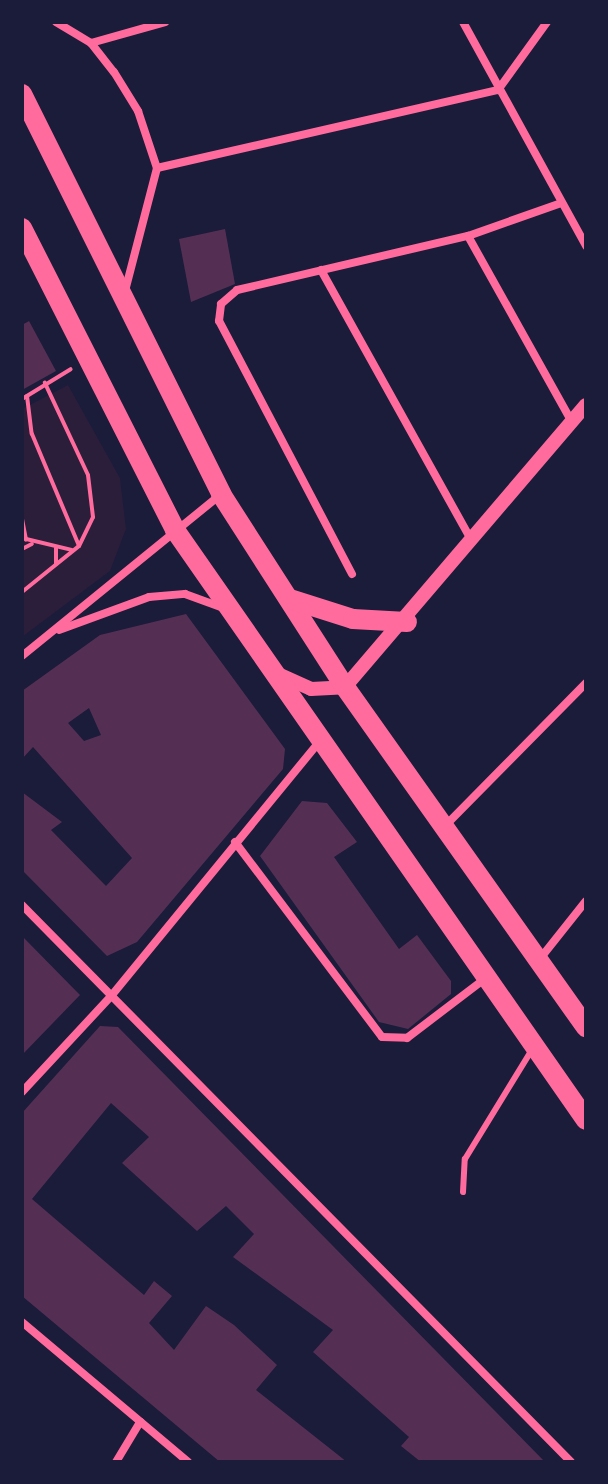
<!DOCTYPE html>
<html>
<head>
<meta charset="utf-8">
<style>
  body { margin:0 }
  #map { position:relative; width:608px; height:1484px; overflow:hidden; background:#1b1b3a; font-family:Arial,sans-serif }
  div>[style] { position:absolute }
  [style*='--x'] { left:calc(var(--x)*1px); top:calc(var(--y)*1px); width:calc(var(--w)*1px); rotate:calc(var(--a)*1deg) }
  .green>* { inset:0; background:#2a1e3b }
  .building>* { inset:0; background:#542f53 }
  .path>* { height:4px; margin:-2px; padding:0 2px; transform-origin:2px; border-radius:2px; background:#ff6b9d }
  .service>* { height:6px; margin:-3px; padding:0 3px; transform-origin:3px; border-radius:3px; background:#ff6b9d }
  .minor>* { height:8px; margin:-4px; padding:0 4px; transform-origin:4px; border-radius:4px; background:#ff6b9d }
  .tertiary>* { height:14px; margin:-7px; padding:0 7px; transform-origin:7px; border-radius:7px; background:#ff6b9d }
  .primary>* { height:20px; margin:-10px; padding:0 10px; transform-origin:10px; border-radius:10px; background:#ff6b9d }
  span { translate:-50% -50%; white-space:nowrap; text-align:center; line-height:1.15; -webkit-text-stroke:8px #1b1b3a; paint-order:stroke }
  .frame { position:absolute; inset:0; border:24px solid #1b1b3a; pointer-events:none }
</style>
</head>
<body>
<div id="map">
  <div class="green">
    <div style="clip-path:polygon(68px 385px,120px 478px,126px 529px,110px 571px,22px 637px,22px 409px)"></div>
  </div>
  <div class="building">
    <div style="clip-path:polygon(225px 229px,235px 284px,191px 302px,179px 239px)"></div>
    <div style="clip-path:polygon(29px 321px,56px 371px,22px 390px,22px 325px)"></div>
    <div style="clip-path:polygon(evenodd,186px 614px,285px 749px,283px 769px,137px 942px,107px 956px,22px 870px,22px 792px,62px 822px,51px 830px,106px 886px,132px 858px,33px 747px,22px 759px,22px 691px,100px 635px,186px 614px,89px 708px,101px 735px,84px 741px,68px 723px,89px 708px)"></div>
    <div style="clip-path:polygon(302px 801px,327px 803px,357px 842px,334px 857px,399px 949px,417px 935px,451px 981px,451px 994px,408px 1029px,379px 1022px,260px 856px)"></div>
    <div style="clip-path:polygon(22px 936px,80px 995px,22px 1055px)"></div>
    <div style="clip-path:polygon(100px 1026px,118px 1027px,545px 1462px,421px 1462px,401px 1446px,409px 1437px,313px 1352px,333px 1330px,233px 1257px,254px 1234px,226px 1206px,197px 1231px,122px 1163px,149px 1137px,111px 1103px,32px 1199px,144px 1295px,154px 1281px,172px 1296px,149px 1323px,174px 1350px,206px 1306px,234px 1325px,277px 1365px,256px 1390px,347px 1462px,220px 1462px,22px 1296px,22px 1113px)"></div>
  </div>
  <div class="path">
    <div style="--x:27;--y:396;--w:38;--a:83"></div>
    <div style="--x:32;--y:434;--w:121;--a:67.2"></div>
    <div style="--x:22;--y:399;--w:57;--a:-31.5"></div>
    <div style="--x:22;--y:519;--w:21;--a:79"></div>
    <div style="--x:22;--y:538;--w:51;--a:13.5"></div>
    <div style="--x:22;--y:549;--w:11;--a:-27"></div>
    <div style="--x:56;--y:564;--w:16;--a:-90"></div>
    <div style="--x:22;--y:592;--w:73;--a:-38.9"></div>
    <div style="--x:79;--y:546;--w:32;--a:-64"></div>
    <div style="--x:93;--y:517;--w:42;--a:-96.8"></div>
    <div style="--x:88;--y:475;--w:102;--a:-115.1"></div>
  </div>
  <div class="service">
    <div style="--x:463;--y:1192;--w:33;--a:-87"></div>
    <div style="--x:465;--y:1159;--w:130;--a:-58.5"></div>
  </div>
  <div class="minor">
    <div style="--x:56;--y:22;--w:41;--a:31"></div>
    <div style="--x:91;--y:43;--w:37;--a:52"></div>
    <div style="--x:114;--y:72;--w:46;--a:58.4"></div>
    <div style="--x:138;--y:111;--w:60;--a:71.6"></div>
    <div style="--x:463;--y:22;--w:256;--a:61.2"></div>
    <div style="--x:91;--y:43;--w:77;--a:-15.8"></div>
    <div style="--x:157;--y:168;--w:350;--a:-12.9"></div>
    <div style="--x:498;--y:90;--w:84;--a:-54.2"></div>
    <div style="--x:468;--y:236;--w:215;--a:60.8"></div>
    <div style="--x:321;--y:270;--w:310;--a:60.9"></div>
    <div style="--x:125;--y:291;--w:127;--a:-75.4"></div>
    <div style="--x:352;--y:574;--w:286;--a:-117.7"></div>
    <div style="--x:219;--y:321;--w:17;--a:-83"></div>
    <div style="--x:221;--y:304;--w:21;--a:-41"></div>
    <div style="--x:237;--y:290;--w:237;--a:-13.2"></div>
    <div style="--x:468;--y:236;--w:99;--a:-19.5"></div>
    <div style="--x:59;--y:630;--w:96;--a:-20.1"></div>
    <div style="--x:149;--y:597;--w:36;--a:-5"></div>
    <div style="--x:185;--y:594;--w:38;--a:20"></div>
    <div style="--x:22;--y:656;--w:255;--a:-39.1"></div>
    <div style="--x:445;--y:826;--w:201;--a:-45.4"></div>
    <div style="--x:235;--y:842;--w:244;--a:53"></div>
    <div style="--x:382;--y:1037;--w:25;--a:2"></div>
    <div style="--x:407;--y:1038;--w:96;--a:-37.3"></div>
    <div style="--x:22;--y:905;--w:782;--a:45.41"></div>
    <div style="--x:539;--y:960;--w:75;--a:-51.5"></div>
    <div style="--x:22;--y:1092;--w:132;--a:-47.1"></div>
    <div style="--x:112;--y:995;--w:327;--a:-50.7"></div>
    <div style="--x:22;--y:1322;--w:217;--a:40.1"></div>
    <div style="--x:116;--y:1462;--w:47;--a:-59"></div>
  </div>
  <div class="tertiary">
    <div style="--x:280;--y:675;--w:34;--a:24"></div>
    <div style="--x:311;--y:689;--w:34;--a:-3"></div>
    <div style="--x:345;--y:687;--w:371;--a:-49.5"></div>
  </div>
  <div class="primary">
    <div style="--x:22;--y:94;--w:447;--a:63.5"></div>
    <div style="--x:221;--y:494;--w:229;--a:57.3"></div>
    <div style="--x:345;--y:687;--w:417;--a:54.7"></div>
    <div style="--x:22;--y:228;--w:339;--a:63.1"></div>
    <div style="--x:175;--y:530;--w:719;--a:55.14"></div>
    <div style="--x:290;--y:599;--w:66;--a:17.6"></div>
    <div style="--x:353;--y:619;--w:54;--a:3.2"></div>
  </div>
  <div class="frame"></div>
</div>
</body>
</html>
